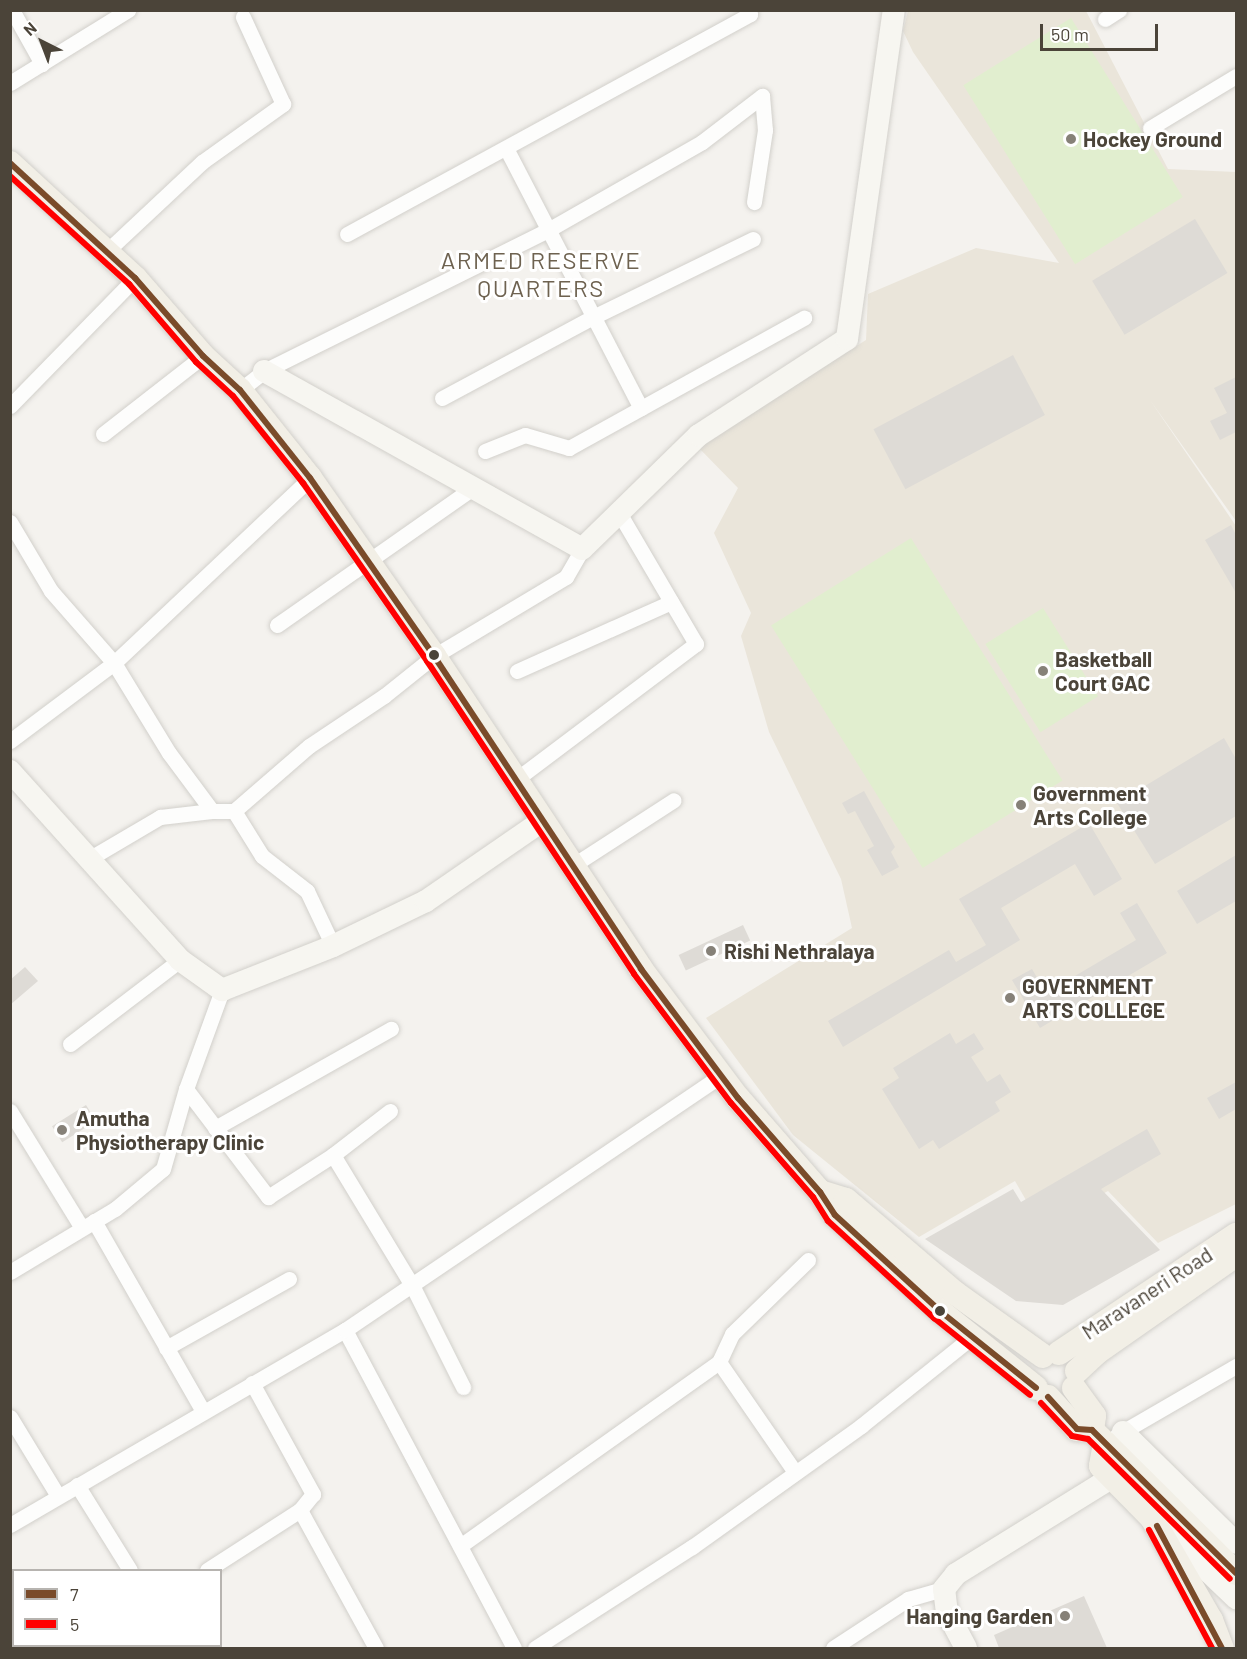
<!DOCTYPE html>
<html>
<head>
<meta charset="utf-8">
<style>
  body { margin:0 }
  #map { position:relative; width:1247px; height:1659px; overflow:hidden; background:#f4f2ee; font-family:Barlow,sans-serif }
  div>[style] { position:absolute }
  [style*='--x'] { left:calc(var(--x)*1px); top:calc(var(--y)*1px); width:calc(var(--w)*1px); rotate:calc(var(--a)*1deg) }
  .education>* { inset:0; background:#eae5da }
  .green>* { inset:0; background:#e1eecf; transform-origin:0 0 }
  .building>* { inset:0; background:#dedbd6; transform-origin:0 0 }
  .roads { filter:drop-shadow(0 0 2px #d2d0cb) drop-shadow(0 0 2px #d2d0cb) }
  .street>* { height:15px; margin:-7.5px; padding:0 7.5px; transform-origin:7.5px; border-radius:7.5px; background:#fdfdfc }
  .secondary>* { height:22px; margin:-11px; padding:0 11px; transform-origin:11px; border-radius:11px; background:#f7f6f1 }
  .primary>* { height:24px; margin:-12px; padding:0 12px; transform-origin:12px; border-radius:12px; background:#f2efe6 }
  .bus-1>* { height:6px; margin:-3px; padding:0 3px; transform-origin:3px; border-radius:3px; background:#7a4b2a }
  .bus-2>* { height:6px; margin:-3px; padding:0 3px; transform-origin:3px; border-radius:3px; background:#f00 }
  .dots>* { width:16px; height:16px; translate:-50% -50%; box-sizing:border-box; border:3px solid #fff; border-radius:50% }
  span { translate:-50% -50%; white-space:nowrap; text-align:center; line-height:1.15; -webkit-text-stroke:6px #fff; paint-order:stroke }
  .poi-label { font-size:21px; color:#4b4439; font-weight:700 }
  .left { translate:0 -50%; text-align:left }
  .right { translate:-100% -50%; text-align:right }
  .street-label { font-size:21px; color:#4b4439 }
  .quarter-label { font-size:24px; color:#6e6250; letter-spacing:1.5px }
  .frame { position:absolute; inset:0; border:12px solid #4b4439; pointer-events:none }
  .legend { position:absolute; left:12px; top:1569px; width:210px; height:78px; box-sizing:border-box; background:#fff; border:2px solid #b7b4b0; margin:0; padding:8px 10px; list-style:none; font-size:18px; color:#4b4439 }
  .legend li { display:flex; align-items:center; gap:12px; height:30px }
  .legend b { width:30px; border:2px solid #b7b4b0 }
  .north { position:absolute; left:12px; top:12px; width:60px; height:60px; -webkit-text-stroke:4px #fff; paint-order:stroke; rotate:318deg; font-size:16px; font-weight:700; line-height:24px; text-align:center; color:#4b4439 }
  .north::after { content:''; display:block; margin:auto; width:21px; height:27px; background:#4b4439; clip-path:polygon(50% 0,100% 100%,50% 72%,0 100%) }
  .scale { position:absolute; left:1040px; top:24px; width:118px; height:27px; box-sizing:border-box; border:3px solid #4b4439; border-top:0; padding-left:8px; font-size:18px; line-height:21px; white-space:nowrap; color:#4b4439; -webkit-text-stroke:4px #fff; paint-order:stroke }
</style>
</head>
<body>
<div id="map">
  <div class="education">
    <div style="clip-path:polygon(908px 11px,1086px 11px,1168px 169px,1236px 172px,1236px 521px,1150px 400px,1236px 526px,1236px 1204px,1158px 1243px,1108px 1191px,1042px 1228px,1015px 1181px,919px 1237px,793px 1135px,706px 1018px,852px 928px,841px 879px,769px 732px,741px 636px,751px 613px,714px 533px,738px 488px,698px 447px,866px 340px,868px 294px,976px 248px,1059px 263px,913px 52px,903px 31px)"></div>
  </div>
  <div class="green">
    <div style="left:1071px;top:18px;width:211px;height:127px;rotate:58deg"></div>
    <div style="left:911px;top:538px;width:286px;height:165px;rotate:58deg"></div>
    <div style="left:1043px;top:608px;width:104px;height:68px;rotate:58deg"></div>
  </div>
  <div class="building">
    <div style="left:1195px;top:219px;width:63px;height:120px;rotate:59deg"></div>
    <div style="left:1013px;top:355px;width:68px;height:158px;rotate:62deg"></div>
    <div style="clip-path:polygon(1236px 377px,1236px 432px,1220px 440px,1210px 421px,1227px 413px,1214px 388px)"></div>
    <div style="clip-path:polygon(1231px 525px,1236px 535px,1236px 593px,1205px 540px)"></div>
    <div style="clip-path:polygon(1224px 738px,1236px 759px,1236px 816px,1155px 864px,1117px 803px)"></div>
    <div style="clip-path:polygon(864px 791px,895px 847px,891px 852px,899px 867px,882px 876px,867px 850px,874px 846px,855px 811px,848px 814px,842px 803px)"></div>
    <div style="clip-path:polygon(1089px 823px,1122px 879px,1094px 896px,1075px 864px,1001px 908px,1020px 940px,843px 1047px,828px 1021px,949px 950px,956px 962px,986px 945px,959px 899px)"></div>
    <div style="clip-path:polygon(1236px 855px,1236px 901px,1197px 924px,1177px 891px)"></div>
    <div style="clip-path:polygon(1137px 903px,1167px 953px,1040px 1028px,1012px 980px,1032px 969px,1046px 993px,1136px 940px,1120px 913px)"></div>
    <div style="left:743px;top:925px;width:17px;height:71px;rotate:65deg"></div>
    <div style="clip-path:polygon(25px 967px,38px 981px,10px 1005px,10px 980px)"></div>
    <div style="clip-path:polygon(950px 1033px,956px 1044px,974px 1033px,984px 1049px,971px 1057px,987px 1082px,1000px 1074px,1011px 1092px,995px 1102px,1000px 1111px,939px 1149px,933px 1140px,919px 1149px,882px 1089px,899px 1078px,893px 1068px)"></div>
    <div style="clip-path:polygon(1236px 1082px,1236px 1109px,1219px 1119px,1207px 1098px)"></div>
    <div style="left:86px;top:1105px;width:19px;height:40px;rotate:58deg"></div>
    <div style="clip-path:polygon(1147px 1129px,1161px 1154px,1101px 1189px,1160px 1250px,1063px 1305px,1016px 1301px,925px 1239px,1013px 1189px,1021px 1202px)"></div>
    <div style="clip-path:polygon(1084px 1596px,1107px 1648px,999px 1648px,994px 1635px)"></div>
  </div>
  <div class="roads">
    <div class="street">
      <div style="--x:12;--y:10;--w:62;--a:60.9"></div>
      <div style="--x:1105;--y:19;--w:17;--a:-33"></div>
      <div style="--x:10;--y:83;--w:139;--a:-31.7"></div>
      <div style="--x:1150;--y:128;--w:100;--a:-31.2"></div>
      <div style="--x:506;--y:148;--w:293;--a:62.6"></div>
      <div style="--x:347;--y:234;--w:459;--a:-28.6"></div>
      <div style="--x:750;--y:14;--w:4;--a:-117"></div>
      <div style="--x:107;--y:251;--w:130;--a:-43.1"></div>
      <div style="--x:202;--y:162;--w:100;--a:-35.6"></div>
      <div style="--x:283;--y:104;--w:96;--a:-114.7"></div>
      <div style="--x:240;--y:390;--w:31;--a:-38"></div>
      <div style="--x:264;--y:371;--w:317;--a:-26.4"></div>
      <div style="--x:548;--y:230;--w:177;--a:-29.7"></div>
      <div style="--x:702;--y:142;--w:76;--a:-37.5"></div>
      <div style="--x:762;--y:96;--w:34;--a:85"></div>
      <div style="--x:765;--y:130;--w:73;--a:98.7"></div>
      <div style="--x:442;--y:398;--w:171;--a:-28.2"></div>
      <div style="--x:593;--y:317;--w:178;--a:-26"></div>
      <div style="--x:10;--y:406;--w:179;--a:-45.7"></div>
      <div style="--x:103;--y:434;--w:127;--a:-38"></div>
      <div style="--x:485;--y:451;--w:43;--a:-21.8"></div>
      <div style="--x:525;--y:435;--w:46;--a:16.5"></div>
      <div style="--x:569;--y:448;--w:269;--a:-29"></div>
      <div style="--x:10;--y:522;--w:80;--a:59.3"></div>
      <div style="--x:51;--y:591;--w:96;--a:48.8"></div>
      <div style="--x:114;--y:663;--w:105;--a:58.6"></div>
      <div style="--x:169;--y:753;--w:72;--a:53.4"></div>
      <div style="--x:212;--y:811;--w:22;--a:0"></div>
      <div style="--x:234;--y:811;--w:99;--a:-40.9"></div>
      <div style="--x:309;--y:746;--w:90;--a:-33.7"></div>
      <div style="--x:384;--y:696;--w:64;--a:-38.7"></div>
      <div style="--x:434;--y:656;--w:154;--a:-30.9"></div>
      <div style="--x:566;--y:577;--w:32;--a:-60"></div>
      <div style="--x:277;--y:625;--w:241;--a:-35"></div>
      <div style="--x:517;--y:671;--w:169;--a:-24.1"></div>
      <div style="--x:10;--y:741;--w:130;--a:-36.9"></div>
      <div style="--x:114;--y:663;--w:270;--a:-43.3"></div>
      <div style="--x:514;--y:781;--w:228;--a:-37"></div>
      <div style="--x:696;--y:644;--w:152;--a:-120.4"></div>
      <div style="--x:234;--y:811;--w:53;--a:58.1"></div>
      <div style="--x:262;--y:856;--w:57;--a:37.9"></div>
      <div style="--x:307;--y:891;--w:61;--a:64.7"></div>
      <div style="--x:87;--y:860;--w:85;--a:-30.5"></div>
      <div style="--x:160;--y:817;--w:52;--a:-6.6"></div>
      <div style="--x:572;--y:866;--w:121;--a:-32.9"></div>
      <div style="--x:70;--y:1044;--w:138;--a:-37.4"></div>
      <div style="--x:186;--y:1089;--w:136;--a:52.8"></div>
      <div style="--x:268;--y:1197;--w:77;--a:-32.9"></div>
      <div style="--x:333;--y:1155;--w:154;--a:58.8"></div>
      <div style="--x:413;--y:1287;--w:112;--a:63.4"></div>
      <div style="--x:10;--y:1111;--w:137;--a:58.4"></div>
      <div style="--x:215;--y:1128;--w:202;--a:-29.4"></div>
      <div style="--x:333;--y:1155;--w:72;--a:-37.7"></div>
      <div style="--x:94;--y:1221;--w:219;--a:60.2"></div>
      <div style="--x:10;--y:1272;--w:122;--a:-31"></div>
      <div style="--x:115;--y:1209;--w:62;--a:-39.8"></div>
      <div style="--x:163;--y:1169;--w:83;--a:-74"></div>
      <div style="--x:186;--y:1089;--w:105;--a:-70"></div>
      <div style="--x:166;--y:1348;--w:141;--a:-29.3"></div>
      <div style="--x:719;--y:1362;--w:31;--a:-65"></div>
      <div style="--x:732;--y:1334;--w:106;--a:-44.2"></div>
      <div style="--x:252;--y:1383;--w:127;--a:61.2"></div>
      <div style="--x:313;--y:1494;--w:21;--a:129"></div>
      <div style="--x:10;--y:1417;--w:92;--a:58.7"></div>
      <div style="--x:1117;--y:1435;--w:138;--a:-30.1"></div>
      <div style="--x:77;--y:1485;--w:100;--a:58.1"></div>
      <div style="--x:10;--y:1525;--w:388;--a:-30.2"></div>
      <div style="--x:460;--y:1546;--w:318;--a:-35.4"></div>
      <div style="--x:719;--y:1362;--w:134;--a:55.4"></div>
      <div style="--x:207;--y:1570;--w:111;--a:-32.8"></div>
      <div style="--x:300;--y:1510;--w:158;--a:61.2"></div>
      <div style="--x:175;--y:1646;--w:2;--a:63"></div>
      <div style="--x:77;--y:1648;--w:5;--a:-22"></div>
      <div style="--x:514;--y:1648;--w:360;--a:-118"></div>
      <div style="--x:345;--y:1330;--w:454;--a:-34.1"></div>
      <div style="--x:535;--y:1648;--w:187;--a:-32.8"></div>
      <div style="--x:692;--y:1547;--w:208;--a:-35.6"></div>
      <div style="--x:861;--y:1426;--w:144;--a:-38.8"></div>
      <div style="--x:833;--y:1648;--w:90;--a:-33.2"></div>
      <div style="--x:908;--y:1599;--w:37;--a:-16"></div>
    </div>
    <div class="secondary">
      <div style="--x:264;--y:371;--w:364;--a:29.2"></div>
      <div style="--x:582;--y:549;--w:163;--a:-44.3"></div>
      <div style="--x:699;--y:435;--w:176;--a:-33"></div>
      <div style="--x:847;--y:339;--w:332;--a:-81.9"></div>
      <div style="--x:10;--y:771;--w:254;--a:48"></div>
      <div style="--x:180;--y:960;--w:52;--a:35.5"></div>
      <div style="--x:222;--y:990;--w:119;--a:-21.6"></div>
      <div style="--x:333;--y:946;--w:103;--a:-25.8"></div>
      <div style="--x:426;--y:901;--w:141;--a:-34.6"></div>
      <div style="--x:1123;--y:1432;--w:158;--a:44.5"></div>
      <div style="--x:1162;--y:1527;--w:103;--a:43.8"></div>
      <div style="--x:966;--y:1648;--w:40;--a:-118"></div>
      <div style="--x:947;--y:1613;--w:24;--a:-97"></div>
      <div style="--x:944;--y:1589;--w:19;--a:-51"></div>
      <div style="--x:956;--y:1574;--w:182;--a:-31.8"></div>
    </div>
    <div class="primary">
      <div style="--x:10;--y:163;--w:170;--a:42.6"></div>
      <div style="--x:135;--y:278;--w:103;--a:48.9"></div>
      <div style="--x:203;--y:356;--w:50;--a:42.6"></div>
      <div style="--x:240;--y:390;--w:112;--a:51.5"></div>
      <div style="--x:310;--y:478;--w:217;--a:55.1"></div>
      <div style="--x:434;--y:656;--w:375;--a:56.5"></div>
      <div style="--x:641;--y:969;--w:161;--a:53.1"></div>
      <div style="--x:738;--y:1098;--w:125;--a:48.9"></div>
      <div style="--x:820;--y:1192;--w:27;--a:57"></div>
      <div style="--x:835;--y:1215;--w:142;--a:42.4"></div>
      <div style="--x:940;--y:1311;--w:123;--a:38.7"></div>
      <div style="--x:820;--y:1192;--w:27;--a:17"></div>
      <div style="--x:846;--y:1200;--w:143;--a:40.5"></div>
      <div style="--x:955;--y:1293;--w:108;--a:35.6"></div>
      <div style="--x:1059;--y:1353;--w:213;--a:-33.7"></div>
      <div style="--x:1077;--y:1371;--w:26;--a:-43"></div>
      <div style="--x:1096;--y:1353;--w:171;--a:-35"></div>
      <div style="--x:1074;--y:1388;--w:34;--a:54"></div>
      <div style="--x:1094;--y:1416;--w:14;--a:98"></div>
      <div style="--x:1048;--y:1397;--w:43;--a:47.8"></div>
      <div style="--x:1077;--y:1429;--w:15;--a:4"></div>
      <div style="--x:1092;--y:1430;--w:203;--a:44.8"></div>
      <div style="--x:1105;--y:1443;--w:23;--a:100"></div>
      <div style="--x:1101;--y:1466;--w:73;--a:45.6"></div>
      <div style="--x:1152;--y:1518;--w:118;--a:60"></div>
      <div style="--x:1211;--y:1620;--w:30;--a:69"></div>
    </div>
  </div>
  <div class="bus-1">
    <div style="--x:10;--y:163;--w:170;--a:42.6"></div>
    <div style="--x:135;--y:278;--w:103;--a:48.9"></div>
    <div style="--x:203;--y:356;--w:50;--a:42.6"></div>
    <div style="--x:240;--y:390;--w:112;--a:51.5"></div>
    <div style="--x:310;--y:478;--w:217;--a:55.1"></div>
    <div style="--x:434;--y:656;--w:375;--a:56.5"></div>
    <div style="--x:641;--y:969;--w:161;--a:53.1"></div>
    <div style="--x:738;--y:1098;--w:125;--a:48.9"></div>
    <div style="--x:820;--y:1192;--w:27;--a:57"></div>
    <div style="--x:835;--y:1215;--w:142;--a:42.4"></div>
    <div style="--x:940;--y:1311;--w:123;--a:38.7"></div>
    <div style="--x:1048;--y:1397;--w:43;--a:47.8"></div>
    <div style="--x:1077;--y:1429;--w:15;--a:4"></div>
    <div style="--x:1092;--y:1430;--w:203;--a:44.8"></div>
    <div style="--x:1157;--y:1526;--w:138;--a:62"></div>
  </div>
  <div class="bus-2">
    <div style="--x:10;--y:176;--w:161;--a:42.2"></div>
    <div style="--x:129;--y:284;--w:103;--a:49.3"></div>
    <div style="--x:196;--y:362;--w:50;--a:42.6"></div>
    <div style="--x:233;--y:396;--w:112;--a:51.2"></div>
    <div style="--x:303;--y:483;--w:217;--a:55.1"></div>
    <div style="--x:427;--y:661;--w:375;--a:56.5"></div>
    <div style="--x:634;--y:974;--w:161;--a:53.1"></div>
    <div style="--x:731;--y:1103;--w:125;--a:48.9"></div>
    <div style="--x:813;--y:1197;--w:28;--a:58"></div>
    <div style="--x:828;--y:1221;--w:144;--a:42.5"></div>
    <div style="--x:934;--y:1318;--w:123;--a:38.7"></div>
    <div style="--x:1041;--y:1403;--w:45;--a:46.8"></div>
    <div style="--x:1072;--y:1436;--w:16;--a:11"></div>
    <div style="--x:1088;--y:1439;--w:199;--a:44.6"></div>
    <div style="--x:1149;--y:1530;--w:134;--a:61.9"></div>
  </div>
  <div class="dots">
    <div style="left:1071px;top:139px;background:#868178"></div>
    <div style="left:434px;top:655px;background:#4b4439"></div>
    <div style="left:1043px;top:671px;background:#868178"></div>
    <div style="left:1021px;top:805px;background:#868178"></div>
    <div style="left:711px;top:951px;background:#868178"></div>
    <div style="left:1010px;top:998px;background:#868178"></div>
    <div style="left:62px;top:1130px;background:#868178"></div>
    <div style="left:940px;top:1311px;background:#4b4439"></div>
    <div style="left:1065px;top:1616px;background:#868178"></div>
  </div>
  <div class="poi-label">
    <span class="left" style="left:1083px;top:139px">Hockey Ground</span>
    <span class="left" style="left:1055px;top:671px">Basketball<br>Court GAC</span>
    <span class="left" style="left:1033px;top:805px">Government<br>Arts College</span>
    <span class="left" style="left:724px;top:951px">Rishi Nethralaya</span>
    <span class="left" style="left:1022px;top:998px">GOVERNMENT<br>ARTS COLLEGE</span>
    <span class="left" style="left:76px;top:1130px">Amutha<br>Physiotherapy Clinic</span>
    <span class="right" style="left:1053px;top:1616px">Hanging Garden</span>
  </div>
  <div class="street-label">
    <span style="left:1147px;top:1293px;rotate:-33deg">Maravaneri Road</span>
  </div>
  <div class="quarter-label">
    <span style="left:541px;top:274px">ARMED RESERVE<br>QUARTERS</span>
  </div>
  <div class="frame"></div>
  <ul class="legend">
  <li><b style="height:8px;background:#7a4b2a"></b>7</li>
  <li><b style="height:8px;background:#f00"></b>5</li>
  </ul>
  <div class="north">N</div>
  <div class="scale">50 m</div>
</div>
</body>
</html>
